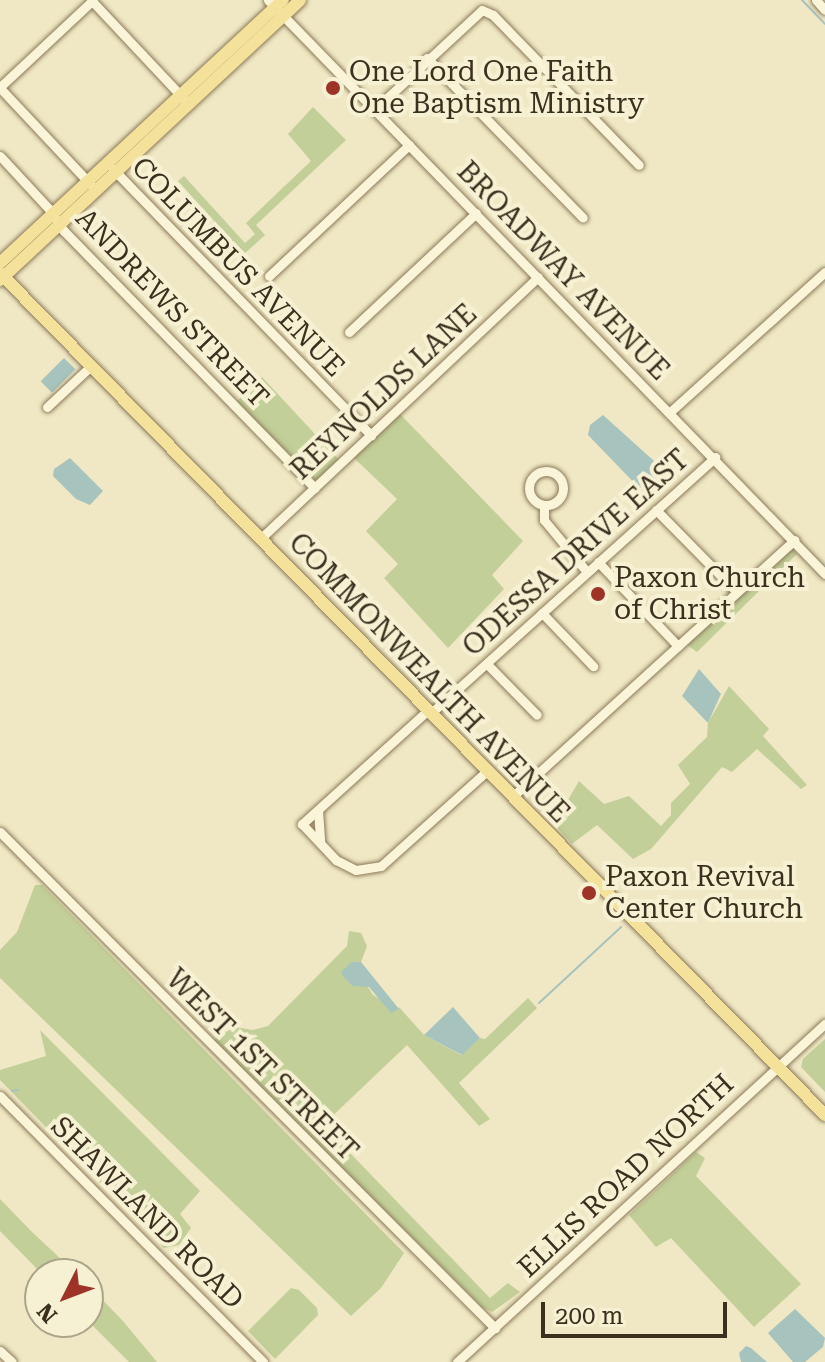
<!DOCTYPE html>
<html>
<head>
<meta charset="utf-8">
<style>
  body { margin:0 }
  #map { position:relative; width:825px; height:1362px; overflow:hidden; background:#f0e8c4; font-family:"Roboto Serif",serif }
  div>[style] { position:absolute }
  [style*='--x'] { left:calc(var(--x)*1px); top:calc(var(--y)*1px); width:calc(var(--w)*1px); rotate:calc(var(--a)*1deg) }
  .green>* { inset:0; background:#c2cf98 }
  .water>* { inset:0; background:#a6c3be; transform-origin:0 0 }
  .stream>* { height:2px; margin:-1px; padding:0 1px; transform-origin:1px; border-radius:1px; background:#a6c3be }
  .roads { filter:drop-shadow(0 0 2px #8c7a5a) drop-shadow(0 0 2px #8c7a5a) }
  .minor>* { height:9px; margin:-4.5px; padding:0 4.5px; transform-origin:4.5px; border-radius:4.5px; background:#faf4d8 }
  .minor>.ring { margin:-4.5px; padding:0; box-sizing:content-box; background:none; border:9px solid #faf4d8; border-radius:50% }
  .major>* { height:12px; margin:-6px; padding:0 6px; transform-origin:6px; border-radius:6px; background:#f4e29b }
  .dots>* { width:22px; height:22px; translate:-50% -50%; box-sizing:border-box; border:4px solid #f7f1d4; border-radius:50% }
  span { translate:-50% -50%; white-space:nowrap; text-align:center; line-height:1.15; -webkit-text-stroke:8px #f7f1d4; paint-order:stroke }
  .poi-label { font-size:28px; color:#3b2f1e }
  .left { translate:0 -50%; text-align:left }
  .street-label { font-size:28px; color:#3b2f1e }
  .north { position:absolute; left:24px; top:1258px; width:80px; height:80px; box-sizing:border-box; background:#f7f1d4; border:2px solid #aca38b; border-radius:50%; rotate:228deg; font-size:22px; font-weight:700; line-height:32px; text-align:center; color:#3b2f1e }
  .north::after { content:''; display:block; margin:auto; width:28px; height:36px; background:#9e3327; clip-path:polygon(50% 0,100% 100%,50% 72%,0 100%) }
  .scale { position:absolute; left:541px; top:1302px; width:186px; height:36px; box-sizing:border-box; border:4px solid #3b2f1e; border-top:0; padding-left:10px; font-size:24px; line-height:28px; white-space:nowrap; color:#3b2f1e; -webkit-text-stroke:6px #f7f1d4; paint-order:stroke }
</style>
</head>
<body>
<div id="map">
  <div class="green">
    <div style="clip-path:polygon(313px 107px,346px 140px,256px 225px,265px 235px,244px 254px,178px 181px,184px 176px,245px 243px,255px 234px,246px 223px,311px 161px,288px 134px)"></div>
    <div style="clip-path:polygon(262px 377px,340px 461px,318px 482px,236px 402px)"></div>
    <div style="clip-path:polygon(399px 413px,523px 541px,492px 575px,504px 589px,448px 648px,384px 578px,398px 564px,366px 531px,397px 499px,353px 457px)"></div>
    <div style="clip-path:polygon(791px 548px,797px 554px,697px 652px,686px 644px)"></div>
    <div style="clip-path:polygon(729px 686px,769px 729px,763px 736px,807px 785px,801px 789px,757px 749px,732px 772px,722px 767px,651px 849px,633px 859px,597px 825px,572px 844px,554px 824px,579px 781px,604px 804px,629px 796px,661px 826px,671px 815px,671px 803px,690px 784px,678px 765px,707px 737px,708px 723px)"></div>
    <div style="clip-path:polygon(35px 885px,42px 885px,404px 1253px,381px 1288px,351px 1316px,0 978px,0 950px,17px 932px)"></div>
    <div style="clip-path:polygon(349px 931px,361px 933px,367px 946px,361px 962px,352px 962px,373px 995px,398px 1009px,399px 1007px,424px 1035px,461px 1055px,480px 1038px,485px 1039px,528px 998px,537px 1008px,459px 1083px,490px 1119px,479px 1126px,407px 1045px,323px 1125px,490px 1298px,508px 1283px,520px 1292px,492px 1312px,483px 1308px,214px 1040px,234px 1027px,253px 1030px,268px 1026px,347px 946px)"></div>
    <div style="clip-path:polygon(40px 1030px,200px 1191px,180px 1214px,191px 1228px,179px 1245px,164px 1248px,0 1080px,0 1070px,46px 1056px)"></div>
    <div style="clip-path:polygon(825px 1039px,825px 1092px,801px 1067px,803px 1059px)"></div>
    <div style="clip-path:polygon(696px 1152px,705px 1158px,696px 1176px,801px 1284px,754px 1327px,671px 1238px,656px 1247px,629px 1215px)"></div>
    <div style="clip-path:polygon(0 1199px,32px 1232px,77px 1274px,42px 1274px,0 1231px)"></div>
    <div style="clip-path:polygon(88px 1285px,122px 1320px,157px 1362px,129px 1362px,88px 1321px)"></div>
    <div style="clip-path:polygon(291px 1288px,299px 1290px,317px 1308px,318px 1315px,275px 1359px,248px 1331px)"></div>
  </div>
  <div class="water">
    <div style="left:64px;top:358px;width:16px;height:33px;rotate:45deg"></div>
    <div style="clip-path:polygon(603px 415px,664px 470px,667px 478px,654px 492px,643px 492px,588px 435px,590px 425px)"></div>
    <div style="clip-path:polygon(70px 458px,103px 491px,90px 505px,76px 499px,53px 476px,54px 469px)"></div>
    <div style="clip-path:polygon(699px 669px,721px 694px,708px 723px,682px 696px)"></div>
    <div style="clip-path:polygon(352px 962px,361px 962px,399px 1009px,391px 1013px,369px 987px,353px 986px,343px 976px,341px 972px)"></div>
    <div style="clip-path:polygon(453px 1007px,480px 1038px,462px 1055px,424px 1035px)"></div>
    <div style="clip-path:polygon(795px 1309px,825px 1338px,823px 1347px,805px 1362px,793px 1362px,768px 1333px)"></div>
    <div style="clip-path:polygon(746px 1346px,751px 1348px,767px 1362px,741px 1362px,739px 1353px)"></div>
  </div>
  <div class="stream">
    <div style="--x:802;--y:0;--w:33;--a:46"></div>
    <div style="--x:539;--y:1003;--w:112;--a:-42.8"></div>
    <div style="--x:12;--y:1091;--w:6;--a:-9"></div>
  </div>
  <div class="roads">
    <div class="minor">
      <div style="--x:91;--y:0;--w:136;--a:46.8"></div>
      <div style="--x:268;--y:0;--w:800;--a:45.86"></div>
      <div style="--x:816;--y:0;--w:13;--a:48"></div>
      <div style="--x:427;--y:58;--w:223;--a:45.7"></div>
      <div style="--x:0;--y:87;--w:127;--a:-43.1"></div>
      <div style="--x:0;--y:88;--w:133;--a:46.8"></div>
      <div style="--x:374;--y:110;--w:147;--a:-42.8"></div>
      <div style="--x:482;--y:10;--w:12;--a:24"></div>
      <div style="--x:493;--y:15;--w:209;--a:45.8"></div>
      <div style="--x:0;--y:156;--w:72;--a:47.2"></div>
      <div style="--x:49;--y:209;--w:27;--a:56"></div>
      <div style="--x:64;--y:231;--w:359;--a:45.7"></div>
      <div style="--x:113;--y:169;--w:371;--a:45.9"></div>
      <div style="--x:269;--y:276;--w:192;--a:-43.1"></div>
      <div style="--x:349;--y:332;--w:174;--a:-43.1"></div>
      <div style="--x:47;--y:407;--w:60;--a:-43"></div>
      <div style="--x:670;--y:412;--w:209;--a:-42.1"></div>
      <div class="ring" style="left:529px;top:471px;width:25px;height:25px"></div>
      <div style="--x:544;--y:505;--w:15;--a:90"></div>
      <div style="--x:544;--y:520;--w:67;--a:50.4"></div>
      <div style="--x:656;--y:510;--w:115;--a:45.4"></div>
      <div style="--x:260;--y:539;--w:382;--a:-43.3"></div>
      <div style="--x:598;--y:562;--w:116;--a:46.4"></div>
      <div style="--x:542;--y:613;--w:74;--a:46.1"></div>
      <div style="--x:487;--y:664;--w:71;--a:45.6"></div>
      <div style="--x:427;--y:711;--w:169;--a:137.9"></div>
      <div style="--x:302;--y:824;--w:50;--a:46.6"></div>
      <div style="--x:336;--y:860;--w:22;--a:27"></div>
      <div style="--x:356;--y:870;--w:25;--a:-9"></div>
      <div style="--x:381;--y:866;--w:142;--a:-41.9"></div>
      <div style="--x:430;--y:714;--w:384;--a:-42"></div>
      <div style="--x:512;--y:797;--w:382;--a:-42.3"></div>
      <div style="--x:318;--y:810;--w:32;--a:86"></div>
      <div style="--x:0;--y:832;--w:701;--a:45.06"></div>
      <div style="--x:0;--y:1096;--w:374;--a:45.3"></div>
      <div style="--x:0;--y:1351;--w:16;--a:43"></div>
      <div style="--x:457;--y:1362;--w:500;--a:-42.6"></div>
    </div>
    <div class="major">
      <div style="--x:0;--y:263;--w:386;--a:-42.9"></div>
      <div style="--x:0;--y:273;--w:1179;--a:45.58"></div>
      <div style="--x:0;--y:280;--w:410;--a:-43"></div>
    </div>
  </div>
  <div class="dots">
    <div style="left:333px;top:88px;background:#9e3327"></div>
    <div style="left:598px;top:594px;background:#9e3327"></div>
    <div style="left:589px;top:893px;background:#9e3327"></div>
  </div>
  <div class="poi-label">
    <span class="left" style="left:349px;top:88px">One Lord One Faith<br>One Baptism Ministry</span>
    <span class="left" style="left:614px;top:594px">Paxon Church<br>of Christ</span>
    <span class="left" style="left:605px;top:893px">Paxon Revival<br>Center Church</span>
  </div>
  <div class="street-label">
    <span style="left:238px;top:267px;rotate:46deg">COLUMBUS AVENUE</span>
    <span style="left:563px;top:271px;rotate:46deg">BROADWAY AVENUE</span>
    <span style="left:172px;top:308px;rotate:46deg">ANDREWS STREET</span>
    <span style="left:384px;top:392px;rotate:-43deg">REYNOLDS LANE</span>
    <span style="left:576px;top:553px;rotate:-42deg">ODESSA DRIVE EAST</span>
    <span style="left:429px;top:678px;rotate:46deg">COMMONWEALTH AVENUE</span>
    <span style="left:262px;top:1065px;rotate:45deg">WEST 1ST STREET</span>
    <span style="left:626px;top:1176px;rotate:-43deg">ELLIS ROAD NORTH</span>
    <span style="left:147px;top:1213px;rotate:45deg">SHAWLAND ROAD</span>
  </div>
  <div class="north">N</div>
  <div class="scale">200 m</div>
</div>
</body>
</html>
